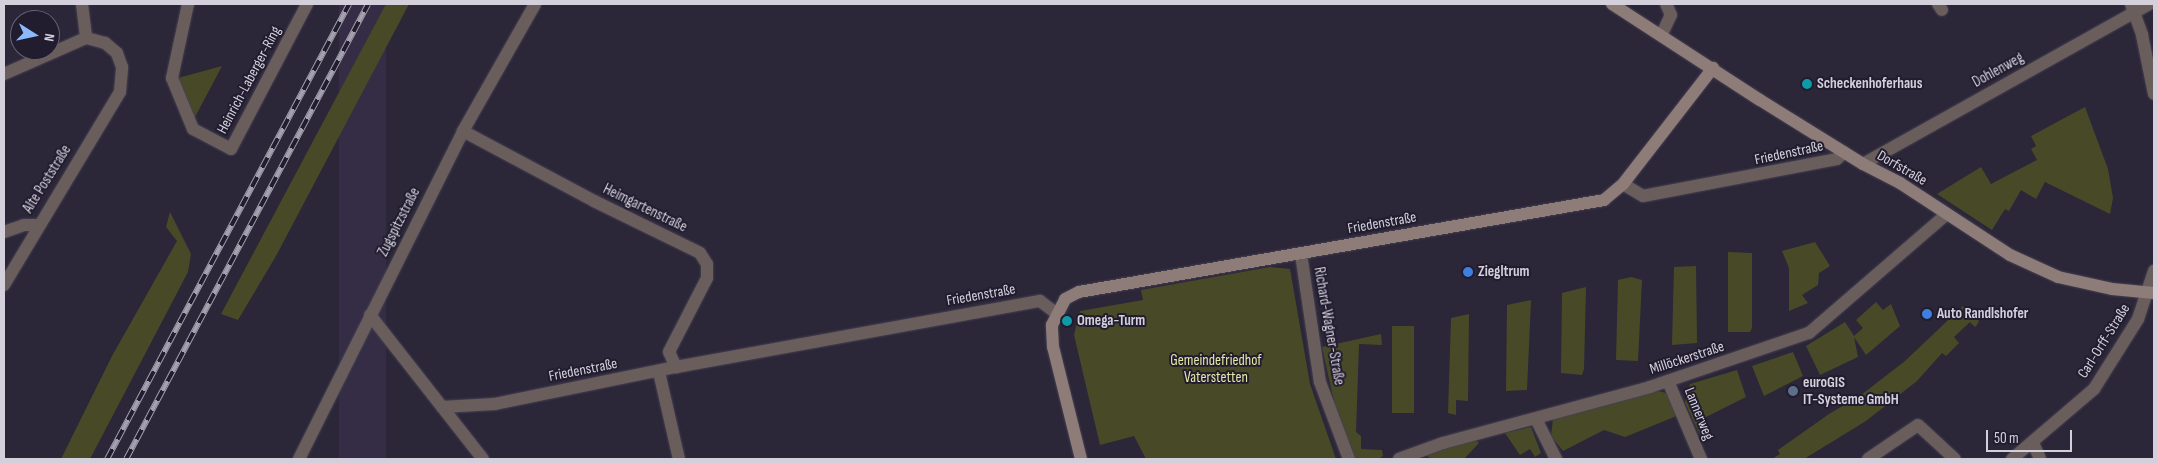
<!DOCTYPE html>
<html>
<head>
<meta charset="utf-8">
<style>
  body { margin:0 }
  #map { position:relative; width:2158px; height:463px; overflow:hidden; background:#2b2638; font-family:"Sofia Sans Condensed",sans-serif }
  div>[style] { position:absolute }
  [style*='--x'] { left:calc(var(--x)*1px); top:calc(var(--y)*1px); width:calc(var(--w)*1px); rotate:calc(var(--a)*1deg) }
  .built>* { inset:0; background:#342d45; transform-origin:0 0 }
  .green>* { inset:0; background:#484a27; transform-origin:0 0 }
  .roads { filter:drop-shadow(0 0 1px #464152) drop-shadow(0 0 1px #464152) }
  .street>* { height:12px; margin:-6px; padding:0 6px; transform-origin:6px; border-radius:6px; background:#6a5e5c }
  .secondary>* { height:12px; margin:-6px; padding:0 6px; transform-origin:6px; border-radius:6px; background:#8e7c79 }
  .rail>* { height:5.5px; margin-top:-2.75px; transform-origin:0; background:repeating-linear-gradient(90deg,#211c2e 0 11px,#a4a0ae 0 22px); box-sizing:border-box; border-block:1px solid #a4a0ae }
  .dots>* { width:14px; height:14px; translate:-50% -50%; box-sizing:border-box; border:2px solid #211c2e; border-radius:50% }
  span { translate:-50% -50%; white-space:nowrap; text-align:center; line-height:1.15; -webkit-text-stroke:4px #211c2e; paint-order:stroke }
  .street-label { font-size:15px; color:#d3d0dc }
  .poi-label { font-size:15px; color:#d3d0dc; font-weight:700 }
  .left { translate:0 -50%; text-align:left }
  .park-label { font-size:15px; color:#e4e9a5 }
  .frame { position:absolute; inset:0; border:5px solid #d3d0dc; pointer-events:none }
  .north { position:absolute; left:10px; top:10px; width:50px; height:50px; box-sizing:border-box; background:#211c2e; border:1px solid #686474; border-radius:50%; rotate:100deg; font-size:14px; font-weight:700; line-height:20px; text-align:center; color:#d3d0dc }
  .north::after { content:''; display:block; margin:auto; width:18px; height:22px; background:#8bbafc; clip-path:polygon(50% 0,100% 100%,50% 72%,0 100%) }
  .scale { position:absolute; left:1986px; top:430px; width:86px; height:22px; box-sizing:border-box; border:2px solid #d3d0dc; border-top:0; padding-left:6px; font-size:15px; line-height:18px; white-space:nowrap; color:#d3d0dc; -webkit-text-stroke:4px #211c2e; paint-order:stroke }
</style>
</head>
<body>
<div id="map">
  <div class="built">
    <div style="left:339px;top:4px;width:47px;height:515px"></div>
  </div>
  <div class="green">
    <div style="clip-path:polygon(386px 4px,409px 4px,276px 256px,238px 320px,221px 314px)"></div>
    <div style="clip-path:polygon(222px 66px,194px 119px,178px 78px)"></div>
    <div style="clip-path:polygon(2085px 107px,2108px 169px,2113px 198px,2110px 214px,2045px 182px,2036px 199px,2021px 190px,2009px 211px,2005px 209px,1992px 230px,1937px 194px,1981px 167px,1991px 184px,2037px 160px,2031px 149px,2036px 146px,2031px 136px)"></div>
    <div style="clip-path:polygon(170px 212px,191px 254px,188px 272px,90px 459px,61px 459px,112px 356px,177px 241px,166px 227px)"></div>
    <div style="clip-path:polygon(1815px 242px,1830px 266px,1819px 273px,1818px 285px,1802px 295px,1808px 303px,1789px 311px,1789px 268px,1782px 251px)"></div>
    <div style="clip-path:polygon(1728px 252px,1752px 253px,1752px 328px,1750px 332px,1728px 332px)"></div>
    <div style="clip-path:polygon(1696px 266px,1697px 343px,1672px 345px,1674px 267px)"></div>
    <div style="clip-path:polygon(1270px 267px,1290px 269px,1310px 384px,1336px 459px,1146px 459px,1134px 436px,1100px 445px,1074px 335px,1080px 311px,1143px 300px,1141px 290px)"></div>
    <div style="clip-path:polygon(1631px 277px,1642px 280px,1638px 361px,1616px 360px,1618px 280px)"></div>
    <div style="clip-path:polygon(1586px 287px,1584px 369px,1582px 375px,1561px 373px,1562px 293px)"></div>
    <div style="clip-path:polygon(1531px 300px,1527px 390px,1506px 391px,1507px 305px)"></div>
    <div style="clip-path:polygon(1876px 302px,1883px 310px,1891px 304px,1900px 326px,1866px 355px,1854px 337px,1858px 357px,1820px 375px,1806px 346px,1845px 322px,1854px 336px,1863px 328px,1856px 320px)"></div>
    <div style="clip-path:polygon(1963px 306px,1979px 321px,1977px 325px,1975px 327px,1970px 322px,1954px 337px,1959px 343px,1946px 356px,1942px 353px,1917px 381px,1866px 421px,1804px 459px,1772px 459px,1780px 454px,1778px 450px,1829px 414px,1861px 395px,1905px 361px)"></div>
    <div style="clip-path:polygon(1469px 314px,1468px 401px,1456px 400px,1456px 415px,1448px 413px,1451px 318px)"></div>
    <div style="left:1414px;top:326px;width:87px;height:22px;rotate:90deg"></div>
    <div style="clip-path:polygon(1381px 334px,1382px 345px,1359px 344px,1356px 432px,1361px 436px,1361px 449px,1382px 450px,1383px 456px,1379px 459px,1355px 459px,1339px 424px,1322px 347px)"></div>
    <div style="clip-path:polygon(1793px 352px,1803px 376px,1764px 396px,1752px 366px)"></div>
    <div style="clip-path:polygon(1737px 370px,1746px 397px,1700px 420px,1709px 438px,1702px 439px,1685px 403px,1690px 384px)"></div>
    <div style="clip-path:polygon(1654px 390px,1666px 393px,1679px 415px,1625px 437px,1604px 430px,1563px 451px,1551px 436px,1553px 419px)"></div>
    <div style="clip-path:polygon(1531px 427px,1541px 453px,1535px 457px,1530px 449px,1520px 455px,1505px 433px)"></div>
    <div style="clip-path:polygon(1474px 438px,1479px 443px,1464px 459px,1431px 459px,1423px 453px)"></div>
  </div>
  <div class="roads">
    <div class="street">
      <div style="--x:82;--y:4;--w:34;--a:83"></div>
      <div style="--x:188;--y:4;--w:76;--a:102.2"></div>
      <div style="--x:172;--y:78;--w:55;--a:67.6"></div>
      <div style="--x:193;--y:129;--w:43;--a:27.8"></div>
      <div style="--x:231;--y:149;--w:164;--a:-62.3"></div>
      <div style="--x:1938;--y:4;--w:7;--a:56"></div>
      <div style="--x:2131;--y:4;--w:33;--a:70"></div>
      <div style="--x:2142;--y:35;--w:60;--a:78.5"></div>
      <div style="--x:1662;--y:34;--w:21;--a:-65"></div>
      <div style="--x:1671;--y:15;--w:12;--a:-114"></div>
      <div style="--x:4;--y:74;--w:90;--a:-23.7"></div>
      <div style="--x:463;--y:131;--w:149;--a:28.1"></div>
      <div style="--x:594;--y:201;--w:118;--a:26.1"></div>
      <div style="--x:700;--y:253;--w:13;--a:58"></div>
      <div style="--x:707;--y:264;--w:14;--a:90"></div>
      <div style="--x:707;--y:278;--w:83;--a:117.2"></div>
      <div style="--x:669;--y:352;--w:17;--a:65"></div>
      <div style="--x:1863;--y:164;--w:328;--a:-29.2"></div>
      <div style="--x:1623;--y:184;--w:23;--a:31"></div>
      <div style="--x:1643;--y:196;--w:197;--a:-10.8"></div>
      <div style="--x:1837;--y:159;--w:10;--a:-45"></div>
      <div style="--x:4;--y:232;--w:21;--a:-19"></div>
      <div style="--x:24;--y:225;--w:14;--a:0"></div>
      <div style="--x:1301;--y:254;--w:129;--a:81.6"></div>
      <div style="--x:1320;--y:382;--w:82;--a:69.4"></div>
      <div style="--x:4;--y:285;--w:225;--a:-59"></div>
      <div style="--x:120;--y:92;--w:25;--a:-85"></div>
      <div style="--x:122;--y:67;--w:15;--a:-110"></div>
      <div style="--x:117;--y:53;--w:16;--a:-140"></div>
      <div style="--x:105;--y:43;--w:20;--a:-165"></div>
      <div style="--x:370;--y:315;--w:183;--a:51.9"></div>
      <div style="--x:659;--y:372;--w:89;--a:77.1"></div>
      <div style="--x:1668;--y:381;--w:85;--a:67.1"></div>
      <div style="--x:442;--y:407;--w:53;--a:-3.2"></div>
      <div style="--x:495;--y:404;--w:185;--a:-11.6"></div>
      <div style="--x:676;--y:367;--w:370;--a:-10.3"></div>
      <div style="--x:1040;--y:301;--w:20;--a:37"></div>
      <div style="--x:1536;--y:419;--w:45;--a:63.4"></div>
      <div style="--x:2033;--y:443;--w:17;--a:66"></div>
      <div style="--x:299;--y:459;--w:367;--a:-63.4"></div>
      <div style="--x:463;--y:131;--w:146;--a:-60.4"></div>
      <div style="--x:1399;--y:459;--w:47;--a:-20"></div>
      <div style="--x:1443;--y:443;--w:214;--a:-15.1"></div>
      <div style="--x:1650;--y:387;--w:168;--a:-18.8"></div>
      <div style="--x:1809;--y:333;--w:182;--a:-40.8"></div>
      <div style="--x:1868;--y:459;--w:60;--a:-34.2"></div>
      <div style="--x:1918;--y:425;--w:50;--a:42.6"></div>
      <div style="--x:2012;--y:459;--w:108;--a:-40.5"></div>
      <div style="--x:2094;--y:389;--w:83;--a:-57.8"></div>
      <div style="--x:2138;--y:319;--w:51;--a:-71.6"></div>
    </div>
    <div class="secondary">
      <div style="--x:1612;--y:4;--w:176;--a:33"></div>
      <div style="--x:1760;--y:100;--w:121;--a:31.9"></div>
      <div style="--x:1863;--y:164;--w:42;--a:27.2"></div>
      <div style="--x:1900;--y:183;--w:131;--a:33.2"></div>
      <div style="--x:2010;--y:255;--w:53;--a:24.6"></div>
      <div style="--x:2058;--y:277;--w:55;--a:12.5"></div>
      <div style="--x:2112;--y:289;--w:42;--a:5.4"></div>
      <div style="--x:1081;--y:459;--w:115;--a:-104"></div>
      <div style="--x:1053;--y:347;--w:22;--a:-93"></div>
      <div style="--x:1052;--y:325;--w:29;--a:-63"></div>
      <div style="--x:1065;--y:299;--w:16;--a:-27"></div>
      <div style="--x:1079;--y:292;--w:533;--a:-9.94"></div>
      <div style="--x:1604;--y:200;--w:25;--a:-40"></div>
      <div style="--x:1623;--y:184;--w:147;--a:-52.2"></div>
    </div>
  </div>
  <div class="rail">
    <div style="--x:107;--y:459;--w:515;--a:-61.99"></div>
    <div style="--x:126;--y:459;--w:515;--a:-61.99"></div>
  </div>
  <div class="dots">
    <div style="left:1807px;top:84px;background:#0f9aa8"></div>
    <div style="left:1468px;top:272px;background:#3f7fe0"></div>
    <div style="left:1927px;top:314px;background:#3f7fe0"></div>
    <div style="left:1067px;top:321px;background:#0f9aa8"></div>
    <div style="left:1793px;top:391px;background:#5c6f8a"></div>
  </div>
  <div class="street-label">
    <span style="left:1998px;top:70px;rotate:-29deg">Dohlenweg</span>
    <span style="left:249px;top:80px;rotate:-62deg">Heinrich-Laberger-Ring</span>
    <span style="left:1789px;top:153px;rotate:-12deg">Friedenstraße</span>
    <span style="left:1902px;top:168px;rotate:30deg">Dorfstraße</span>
    <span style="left:47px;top:179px;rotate:-58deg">Alte Poststraße</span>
    <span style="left:645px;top:208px;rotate:26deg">Heimgartenstraße</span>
    <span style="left:399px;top:222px;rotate:-63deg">Zugspitzstraße</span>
    <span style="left:1382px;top:223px;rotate:-10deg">Friedenstraße</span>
    <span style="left:981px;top:295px;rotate:-10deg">Friedenstraße</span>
    <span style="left:1329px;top:326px;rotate:80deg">Richard-Wagner-Straße</span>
    <span style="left:2104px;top:341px;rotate:-58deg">Carl-Orff-Straße</span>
    <span style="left:1687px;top:358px;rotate:-18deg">Millöckerstraße</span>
    <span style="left:583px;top:370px;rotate:-11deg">Friedenstraße</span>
    <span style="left:1699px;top:414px;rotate:68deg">Lannerweg</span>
  </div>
  <div class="poi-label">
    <span class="left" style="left:1817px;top:84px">Scheckenhoferhaus</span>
    <span class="left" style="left:1478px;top:272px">Ziegltrum</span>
    <span class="left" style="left:1937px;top:314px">Auto Randlshofer</span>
    <span class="left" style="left:1077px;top:321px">Omega-Turm</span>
    <span class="left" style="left:1803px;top:391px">euroGIS<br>IT-Systeme GmbH</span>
  </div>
  <div class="park-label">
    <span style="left:1216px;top:369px">Gemeindefriedhof<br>Vaterstetten</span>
  </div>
  <div class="frame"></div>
  <div class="north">N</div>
  <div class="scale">50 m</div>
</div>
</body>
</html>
